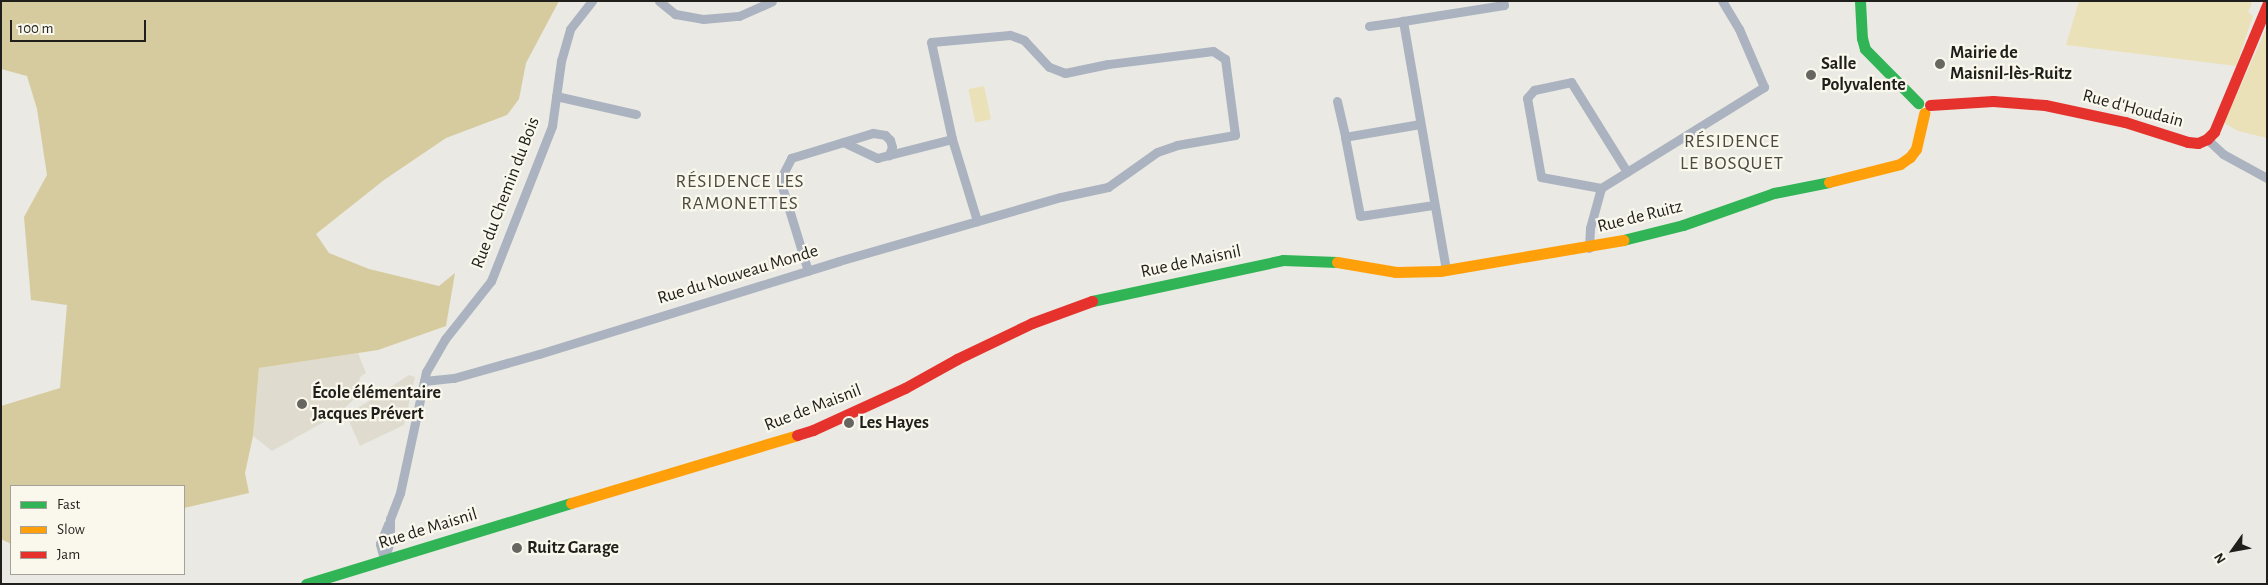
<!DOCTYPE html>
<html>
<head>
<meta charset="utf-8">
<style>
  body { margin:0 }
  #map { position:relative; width:2268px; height:585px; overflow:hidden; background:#eae9e3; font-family:"Alegreya Sans",sans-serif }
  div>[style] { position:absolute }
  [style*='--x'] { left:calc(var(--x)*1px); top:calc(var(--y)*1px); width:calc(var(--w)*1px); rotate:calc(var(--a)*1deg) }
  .built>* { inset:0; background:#dfdccf }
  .green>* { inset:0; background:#ebe1b9; transform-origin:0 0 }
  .forest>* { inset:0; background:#d6cb9e }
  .street>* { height:9px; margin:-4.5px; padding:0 4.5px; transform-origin:4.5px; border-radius:4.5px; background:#aab3bf }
  .fast>* { height:11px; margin:-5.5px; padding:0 5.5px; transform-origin:5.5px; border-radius:5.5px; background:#30b455 }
  .slow>* { height:11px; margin:-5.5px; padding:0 5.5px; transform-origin:5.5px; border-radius:5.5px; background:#ff9f0a }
  .jam>* { height:11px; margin:-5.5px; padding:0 5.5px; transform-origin:5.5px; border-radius:5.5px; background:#e5322d }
  .dots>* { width:14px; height:14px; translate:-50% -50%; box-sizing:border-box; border:2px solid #faf8ed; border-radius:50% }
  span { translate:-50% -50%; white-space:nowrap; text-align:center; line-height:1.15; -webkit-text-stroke:4.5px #faf8ed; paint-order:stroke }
  .poi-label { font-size:18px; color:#201f1b; font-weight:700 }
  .left { translate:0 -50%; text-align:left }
  .street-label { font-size:18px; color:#201f1b }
  .neighbourhood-label { font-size:19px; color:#4b4940; letter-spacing:1px }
  .frame { position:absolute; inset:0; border:2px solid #201f1b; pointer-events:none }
  .legend { position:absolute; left:10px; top:485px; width:175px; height:90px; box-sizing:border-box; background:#faf8ed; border:1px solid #a3a199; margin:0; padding:6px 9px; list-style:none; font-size:15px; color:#201f1b }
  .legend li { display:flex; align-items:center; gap:10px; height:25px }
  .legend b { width:25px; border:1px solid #a3a199 }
  .north { position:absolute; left:2208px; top:525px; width:50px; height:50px; -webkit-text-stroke:4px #faf8ed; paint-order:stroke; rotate:238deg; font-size:14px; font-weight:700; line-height:20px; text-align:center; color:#201f1b }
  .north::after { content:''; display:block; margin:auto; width:18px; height:22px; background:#201f1b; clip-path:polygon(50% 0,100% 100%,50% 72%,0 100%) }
  .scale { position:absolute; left:10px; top:20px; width:136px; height:22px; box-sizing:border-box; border:2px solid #201f1b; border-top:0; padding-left:6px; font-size:15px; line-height:18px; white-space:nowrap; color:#201f1b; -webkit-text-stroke:4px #faf8ed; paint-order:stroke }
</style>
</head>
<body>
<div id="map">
  <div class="built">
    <div style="clip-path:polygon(358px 353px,366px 373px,360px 377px,357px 396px,340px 413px,272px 451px,253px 436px,259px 368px)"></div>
    <div style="clip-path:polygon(409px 375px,415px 377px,404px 425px,360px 446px,349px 421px,355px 410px)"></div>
  </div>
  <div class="green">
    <div style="clip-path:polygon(2079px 1px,2250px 1px,2252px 4px,2248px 12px,2253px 16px,2236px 66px,2066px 45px)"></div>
    <div style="clip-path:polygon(2267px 27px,2267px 138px,2238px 131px,2224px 123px)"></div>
    <div style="left:984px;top:86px;width:34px;height:16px;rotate:78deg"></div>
  </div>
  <div class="forest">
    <div style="clip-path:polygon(1px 1px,257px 2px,559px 1px,526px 63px,519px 99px,507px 115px,446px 138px,384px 180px,316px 234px,329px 253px,369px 269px,439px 286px,455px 273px,446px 326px,378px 350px,259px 368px,253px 436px,245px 473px,249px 493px,184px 508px,184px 486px,11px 486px,11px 544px,1px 539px,1px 406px,60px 388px,67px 305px,31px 300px,24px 217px,47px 175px,37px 109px,27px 76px,1px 69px)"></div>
  </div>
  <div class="street">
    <div style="--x:659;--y:1;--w:21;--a:39"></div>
    <div style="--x:675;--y:14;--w:28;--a:10"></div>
    <div style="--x:703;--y:19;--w:36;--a:-5"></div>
    <div style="--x:739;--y:16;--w:36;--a:-24"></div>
    <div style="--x:1369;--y:26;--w:34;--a:-8"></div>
    <div style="--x:556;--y:96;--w:82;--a:12.7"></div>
    <div style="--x:1337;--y:101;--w:37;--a:77"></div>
    <div style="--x:1420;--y:124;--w:76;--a:170.2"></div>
    <div style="--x:1345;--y:137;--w:80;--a:79.2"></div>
    <div style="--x:1360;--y:216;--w:75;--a:-8.5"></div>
    <div style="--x:2207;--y:139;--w:22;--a:43"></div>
    <div style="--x:2223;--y:154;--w:50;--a:28.6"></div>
    <div style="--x:843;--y:142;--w:38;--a:25"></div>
    <div style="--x:877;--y:158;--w:77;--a:-14.2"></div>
    <div style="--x:1601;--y:188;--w:61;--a:-169.6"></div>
    <div style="--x:1541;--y:177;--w:80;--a:-100"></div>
    <div style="--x:1527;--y:98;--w:11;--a:-49"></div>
    <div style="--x:1534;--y:90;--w:38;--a:-12"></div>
    <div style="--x:1571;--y:82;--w:106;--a:58.1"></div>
    <div style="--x:1589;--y:248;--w:20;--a:-87"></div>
    <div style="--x:1590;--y:228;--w:41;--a:-74.6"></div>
    <div style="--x:1601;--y:188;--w:192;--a:-31.8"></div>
    <div style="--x:1764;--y:87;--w:63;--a:-113.3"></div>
    <div style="--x:1739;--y:29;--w:33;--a:-121"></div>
    <div style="--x:1446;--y:270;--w:253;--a:-99.8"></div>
    <div style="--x:1403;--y:21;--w:102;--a:-9"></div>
    <div style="--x:1504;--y:5;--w:4;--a:-104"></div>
    <div style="--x:808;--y:271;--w:95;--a:-107.1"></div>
    <div style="--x:780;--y:180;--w:25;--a:-63"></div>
    <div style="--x:791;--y:158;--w:86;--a:-17"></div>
    <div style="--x:873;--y:133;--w:12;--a:9"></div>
    <div style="--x:885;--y:135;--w:7;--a:45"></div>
    <div style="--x:890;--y:140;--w:7;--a:74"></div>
    <div style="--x:892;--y:147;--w:9;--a:111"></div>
    <div style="--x:424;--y:381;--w:30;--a:-6"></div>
    <div style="--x:454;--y:378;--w:88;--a:-15.8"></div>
    <div style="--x:539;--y:354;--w:314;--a:-17.2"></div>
    <div style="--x:839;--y:261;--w:231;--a:-16.1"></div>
    <div style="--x:1061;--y:197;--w:48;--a:-12"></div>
    <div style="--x:1108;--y:187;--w:60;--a:-35.5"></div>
    <div style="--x:1157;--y:152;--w:21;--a:-19"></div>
    <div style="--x:1177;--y:145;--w:59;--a:-9.8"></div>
    <div style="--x:1235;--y:135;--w:77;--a:-97.5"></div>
    <div style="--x:1225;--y:59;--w:14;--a:-146"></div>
    <div style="--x:1213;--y:51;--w:106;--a:172.9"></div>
    <div style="--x:1108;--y:64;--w:44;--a:168.2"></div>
    <div style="--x:1065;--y:73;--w:17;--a:-159"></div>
    <div style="--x:1049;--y:67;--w:37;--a:-133"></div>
    <div style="--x:1024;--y:40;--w:15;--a:-160"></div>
    <div style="--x:1010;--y:35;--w:79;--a:174.9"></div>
    <div style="--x:931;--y:42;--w:99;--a:77.8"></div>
    <div style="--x:952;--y:139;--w:86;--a:73"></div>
    <div style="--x:384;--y:559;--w:16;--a:-105"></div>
    <div style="--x:380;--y:544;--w:22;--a:-68"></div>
    <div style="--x:384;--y:560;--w:19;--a:-72"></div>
    <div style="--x:390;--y:542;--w:23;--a:-90"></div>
    <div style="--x:390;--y:519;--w:28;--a:-69"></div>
    <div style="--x:400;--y:493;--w:124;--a:-77.9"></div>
    <div style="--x:426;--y:372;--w:38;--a:-60"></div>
    <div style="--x:445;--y:339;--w:74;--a:-51.6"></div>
    <div style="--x:491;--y:281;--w:167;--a:-68.5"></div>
    <div style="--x:552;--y:126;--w:66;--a:-82.1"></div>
    <div style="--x:561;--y:61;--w:33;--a:-74"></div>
    <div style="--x:570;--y:29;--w:36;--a:-52"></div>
  </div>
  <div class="fast">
    <div style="--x:1860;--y:1;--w:37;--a:87"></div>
    <div style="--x:1862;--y:38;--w:11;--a:75"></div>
    <div style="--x:1865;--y:49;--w:76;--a:45.5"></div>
    <div style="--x:1623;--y:240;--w:62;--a:-14"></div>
    <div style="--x:1683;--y:225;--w:96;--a:-19.4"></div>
    <div style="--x:1774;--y:193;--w:56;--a:-11.3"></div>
    <div style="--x:1092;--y:301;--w:195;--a:-12.1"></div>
    <div style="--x:1283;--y:260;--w:54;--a:2.1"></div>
    <div style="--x:306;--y:584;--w:277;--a:-17"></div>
  </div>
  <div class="slow">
    <div style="--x:1829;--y:182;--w:73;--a:-14.2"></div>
    <div style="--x:1900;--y:164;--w:12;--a:-35"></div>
    <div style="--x:1910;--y:157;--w:10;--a:-53"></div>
    <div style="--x:1916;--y:149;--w:37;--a:-77"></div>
    <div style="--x:1337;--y:262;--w:60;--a:9.6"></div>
    <div style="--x:1396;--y:272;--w:44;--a:-1.3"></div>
    <div style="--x:1440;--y:271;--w:186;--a:-9.6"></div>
    <div style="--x:571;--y:503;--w:236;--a:-16.7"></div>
  </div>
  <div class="jam">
    <div style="--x:1930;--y:105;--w:63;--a:-3.6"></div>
    <div style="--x:1993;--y:101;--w:52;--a:4.4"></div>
    <div style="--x:2045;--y:105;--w:82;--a:12"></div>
    <div style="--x:2125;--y:122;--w:66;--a:17.6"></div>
    <div style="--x:2188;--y:142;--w:10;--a:6"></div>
    <div style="--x:2198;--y:143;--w:10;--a:-24"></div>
    <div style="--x:2207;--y:139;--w:10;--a:-45"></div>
    <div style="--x:2214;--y:132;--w:138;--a:-67.3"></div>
    <div style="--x:797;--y:435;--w:17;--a:-17"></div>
    <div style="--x:813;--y:430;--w:101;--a:-24.5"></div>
    <div style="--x:905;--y:388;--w:60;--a:-29.1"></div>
    <div style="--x:957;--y:359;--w:83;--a:-25.6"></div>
    <div style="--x:1032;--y:323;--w:64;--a:-20.1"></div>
  </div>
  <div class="dots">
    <div style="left:1940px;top:64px;background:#676661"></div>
    <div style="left:1811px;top:75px;background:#676661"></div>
    <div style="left:302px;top:404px;background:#676661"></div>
    <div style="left:849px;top:423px;background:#676661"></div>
    <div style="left:517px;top:548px;background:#676661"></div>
  </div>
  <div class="poi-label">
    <span class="left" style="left:1950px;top:64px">Mairie de<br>Maisnil-lès-Ruitz</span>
    <span class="left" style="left:1821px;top:75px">Salle<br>Polyvalente</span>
    <span class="left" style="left:312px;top:404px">École élémentaire<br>Jacques Prévert</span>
    <span class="left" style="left:859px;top:423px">Les Hayes</span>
    <span class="left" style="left:527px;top:548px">Ruitz Garage</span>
  </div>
  <div class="street-label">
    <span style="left:2133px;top:109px;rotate:15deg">Rue d'Houdain</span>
    <span style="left:506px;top:193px;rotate:-69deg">Rue du Chemin du Bois</span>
    <span style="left:1640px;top:217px;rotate:-14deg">Rue de Ruitz</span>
    <span style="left:1191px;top:262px;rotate:-12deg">Rue de Maisnil</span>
    <span style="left:738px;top:275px;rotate:-17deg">Rue du Nouveau Monde</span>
    <span style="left:813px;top:408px;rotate:-21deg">Rue de Maisnil</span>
    <span style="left:428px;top:529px;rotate:-17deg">Rue de Maisnil</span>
  </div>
  <div class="neighbourhood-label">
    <span style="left:1732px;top:153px">RÉSIDENCE<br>LE BOSQUET</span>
    <span style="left:740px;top:193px">RÉSIDENCE LES<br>RAMONETTES</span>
  </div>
  <div class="frame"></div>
  <ul class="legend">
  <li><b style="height:6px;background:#30b455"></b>Fast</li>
  <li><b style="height:6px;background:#ff9f0a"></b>Slow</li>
  <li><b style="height:6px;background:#e5322d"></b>Jam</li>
  </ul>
  <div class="north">N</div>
  <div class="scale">100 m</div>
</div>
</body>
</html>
